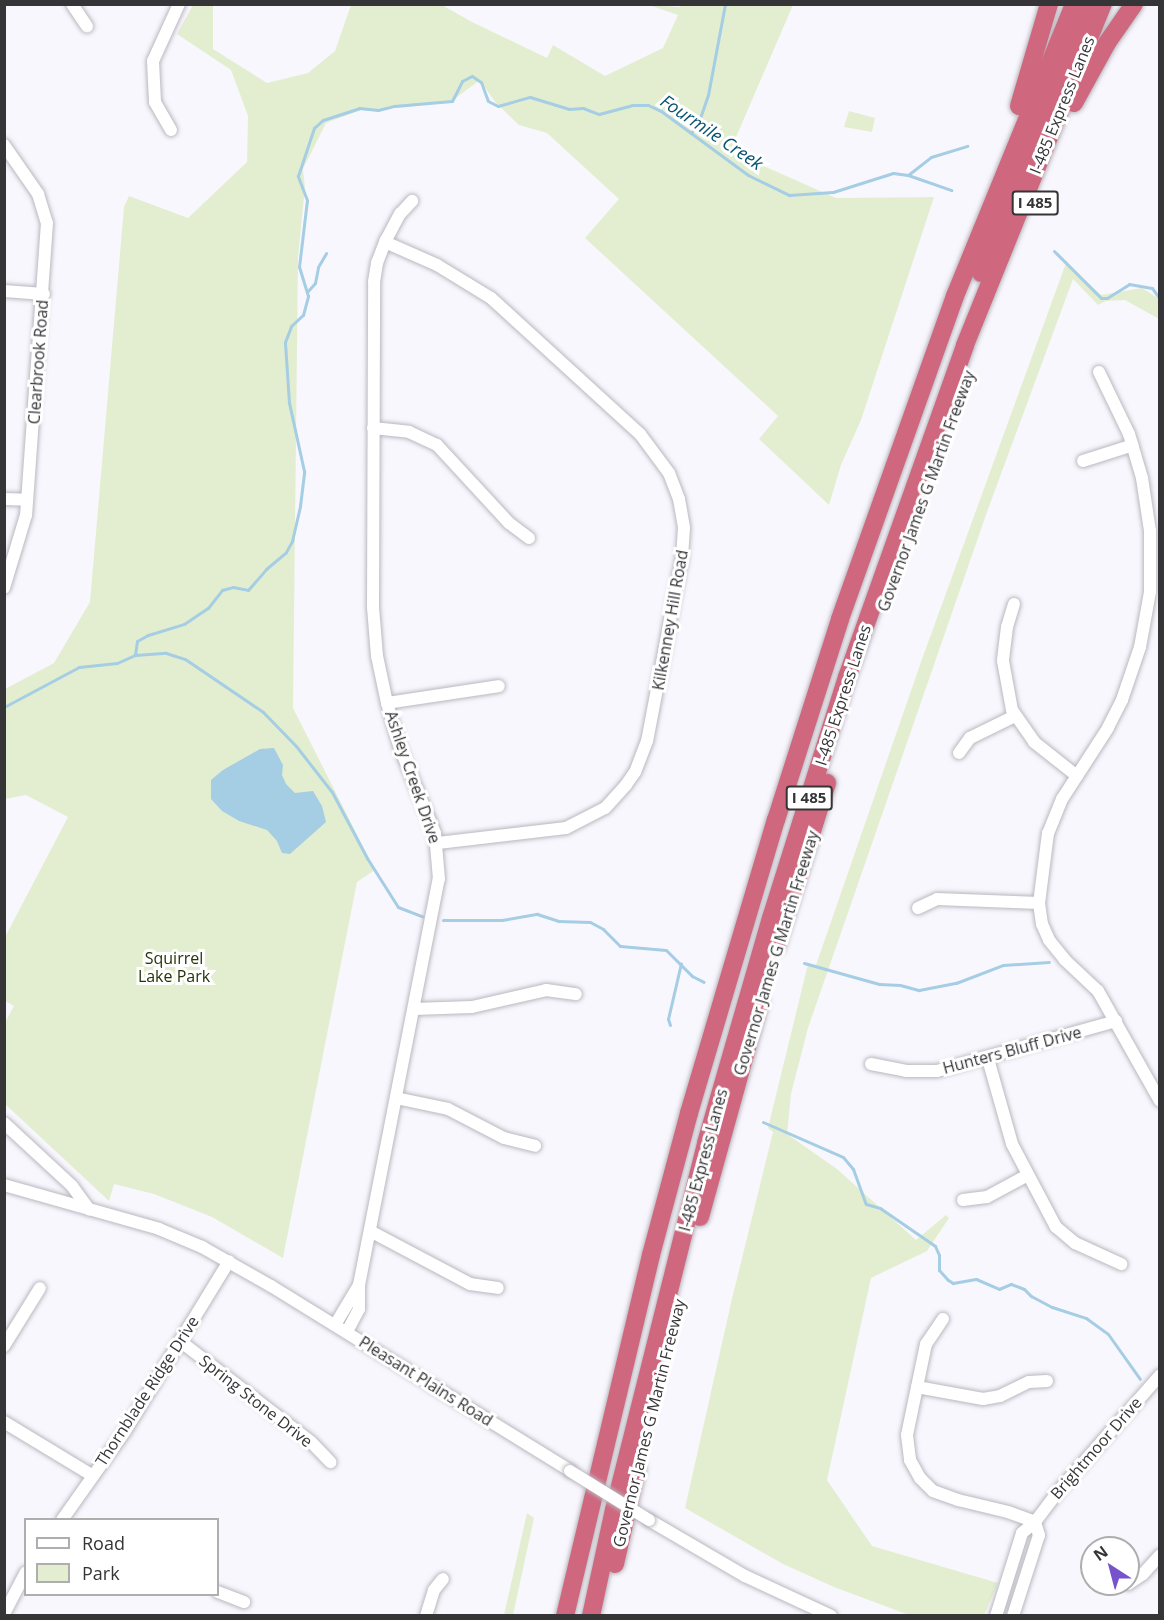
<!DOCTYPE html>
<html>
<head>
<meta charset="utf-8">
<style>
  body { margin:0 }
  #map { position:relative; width:1164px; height:1620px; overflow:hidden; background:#f9f7fe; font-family:"Open Sans",sans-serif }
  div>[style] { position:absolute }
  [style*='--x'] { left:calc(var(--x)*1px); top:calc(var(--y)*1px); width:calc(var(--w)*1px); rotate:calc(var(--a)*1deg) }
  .green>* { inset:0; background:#e3eed1 }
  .water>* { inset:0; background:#a5cde3 }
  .stream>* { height:3px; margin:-1.5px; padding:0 1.5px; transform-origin:1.5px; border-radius:1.5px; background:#a5cde3 }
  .roads { filter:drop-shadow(0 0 2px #bab8be) drop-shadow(0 0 2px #bab8be) }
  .minor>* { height:12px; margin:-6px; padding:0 6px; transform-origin:6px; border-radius:6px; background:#fff }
  .highway>* { height:18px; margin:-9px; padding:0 9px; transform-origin:9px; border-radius:9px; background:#cf677f }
  .bridges { filter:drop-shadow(0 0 2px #bab8be) drop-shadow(0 0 2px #bab8be) }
  .minor-bridge>* { height:12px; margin:-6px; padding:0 6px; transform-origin:6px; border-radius:6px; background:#fff }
  span { translate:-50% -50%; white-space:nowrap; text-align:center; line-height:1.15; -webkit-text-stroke:6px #fff; paint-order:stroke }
  .shield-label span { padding:2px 4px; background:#fff; border:2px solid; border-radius:4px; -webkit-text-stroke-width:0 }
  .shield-label { font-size:15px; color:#353437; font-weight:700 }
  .street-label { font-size:16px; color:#353437 }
  .park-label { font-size:16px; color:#263308 }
  .water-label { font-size:18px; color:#075371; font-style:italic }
  .frame { position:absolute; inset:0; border:6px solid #353437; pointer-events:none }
  .legend { position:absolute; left:24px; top:1518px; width:195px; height:78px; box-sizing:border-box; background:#fff; border:2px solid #aeaeaf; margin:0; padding:8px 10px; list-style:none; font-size:18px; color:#353437 }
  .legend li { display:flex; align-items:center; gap:12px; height:30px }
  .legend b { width:30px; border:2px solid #aeaeaf }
  .north { position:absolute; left:1080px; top:1536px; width:60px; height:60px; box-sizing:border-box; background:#fff; border:2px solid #aeaeaf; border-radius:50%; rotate:324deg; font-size:16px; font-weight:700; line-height:24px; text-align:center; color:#353437 }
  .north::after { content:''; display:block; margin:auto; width:21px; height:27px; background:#7652cb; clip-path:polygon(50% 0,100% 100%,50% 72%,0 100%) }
</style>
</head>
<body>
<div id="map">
  <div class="green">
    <div style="clip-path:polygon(682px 4px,793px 5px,730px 151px,836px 198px,934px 197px,861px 420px,841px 465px,829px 505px,759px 439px,778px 416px,585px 238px,619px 199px,547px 133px,519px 125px,495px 102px,480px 80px,453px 100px,409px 107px,361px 110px,326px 123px,303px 169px,305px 187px,298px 258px,293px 708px,375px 870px,357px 882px,283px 1258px,212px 1217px,154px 1194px,114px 1184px,109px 1201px,5px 1104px,4px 1024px,14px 1006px,5px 1001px,5px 937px,68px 817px,26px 795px,5px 799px,5px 689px,54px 663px,90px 602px,124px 207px,129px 196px,188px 218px,247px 162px,248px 116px,231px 70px,177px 34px,193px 5px,213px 5px,213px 49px,267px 83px,308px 73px,335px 51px,351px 5px,442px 5px,472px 22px,547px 58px,553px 45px,605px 76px,663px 48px,678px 15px,649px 5px,680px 7px)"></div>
    <div style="clip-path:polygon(849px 111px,875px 118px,872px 132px,844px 127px)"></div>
    <div style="clip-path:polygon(1066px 263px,1101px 295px,1142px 288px,1159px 299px,1159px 319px,1125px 300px,1106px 301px,1098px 305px,1073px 279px,987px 512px,808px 1028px,791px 1094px,787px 1134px,837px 1169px,916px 1240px,946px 1215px,949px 1218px,927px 1251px,871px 1278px,827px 1480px,872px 1546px,998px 1583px,984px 1615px,909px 1615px,834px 1587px,783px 1564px,685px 1508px,731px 1303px,773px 1132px,768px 1128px,808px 964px,816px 965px,921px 662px)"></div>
    <div style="clip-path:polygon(527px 1513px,534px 1518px,513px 1615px,504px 1615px)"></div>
  </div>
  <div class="water">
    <div style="clip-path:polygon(274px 748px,283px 765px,282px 775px,286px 784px,295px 793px,313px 791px,322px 806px,326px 822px,290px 854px,282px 853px,277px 841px,267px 830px,239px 821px,222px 811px,211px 799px,211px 780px,223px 770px,260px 749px)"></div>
  </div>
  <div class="stream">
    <div style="--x:691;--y:133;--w:14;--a:-56"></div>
    <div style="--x:699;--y:121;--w:28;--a:-71"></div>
    <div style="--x:708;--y:95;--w:93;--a:-79.4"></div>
    <div style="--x:908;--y:175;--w:46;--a:19.2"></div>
    <div style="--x:1054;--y:251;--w:66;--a:45"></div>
    <div style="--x:1101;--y:298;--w:6;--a:0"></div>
    <div style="--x:1107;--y:298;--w:26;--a:-32"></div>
    <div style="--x:1129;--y:284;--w:23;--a:10"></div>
    <div style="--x:1152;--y:288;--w:14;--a:54"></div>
    <div style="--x:307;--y:292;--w:12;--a:-48"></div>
    <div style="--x:315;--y:283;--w:16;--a:-79"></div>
    <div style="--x:318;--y:267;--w:16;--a:-60"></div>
    <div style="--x:135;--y:655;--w:14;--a:-82"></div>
    <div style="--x:137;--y:641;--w:13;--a:-29"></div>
    <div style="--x:148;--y:635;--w:38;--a:-17"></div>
    <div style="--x:184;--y:624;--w:29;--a:-34"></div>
    <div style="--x:208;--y:608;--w:23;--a:-52"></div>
    <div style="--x:222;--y:590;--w:11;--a:-15"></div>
    <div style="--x:233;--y:587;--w:15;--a:11"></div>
    <div style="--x:248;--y:590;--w:28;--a:-49"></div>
    <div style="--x:266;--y:569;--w:26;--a:-40"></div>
    <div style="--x:286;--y:552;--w:13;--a:-61"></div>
    <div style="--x:292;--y:541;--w:36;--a:-77"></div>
    <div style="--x:300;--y:506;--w:35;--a:-83"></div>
    <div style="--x:304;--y:471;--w:70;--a:-102.4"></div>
    <div style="--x:289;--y:403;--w:61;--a:-93.8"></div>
    <div style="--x:285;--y:342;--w:17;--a:-69"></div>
    <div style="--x:291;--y:326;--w:16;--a:-43"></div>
    <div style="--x:303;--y:315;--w:20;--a:-75"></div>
    <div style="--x:308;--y:296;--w:30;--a:-107"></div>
    <div style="--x:299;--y:267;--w:67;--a:-83.2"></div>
    <div style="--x:307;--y:200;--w:26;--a:-111"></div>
    <div style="--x:298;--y:176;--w:51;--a:-71.6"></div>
    <div style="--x:314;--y:128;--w:12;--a:-42"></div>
    <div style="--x:323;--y:120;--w:38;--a:-18"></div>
    <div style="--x:359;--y:108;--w:19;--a:6"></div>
    <div style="--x:378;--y:110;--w:16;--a:-14"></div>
    <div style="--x:394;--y:106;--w:58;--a:-4.9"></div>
    <div style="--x:452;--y:101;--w:22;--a:-63"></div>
    <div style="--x:462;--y:81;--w:11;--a:-27"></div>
    <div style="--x:472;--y:76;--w:11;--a:34"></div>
    <div style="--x:481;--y:82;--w:20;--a:70"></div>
    <div style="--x:488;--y:101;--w:11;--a:27"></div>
    <div style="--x:498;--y:106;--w:33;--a:-16"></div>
    <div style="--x:530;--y:97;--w:41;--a:17.1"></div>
    <div style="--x:569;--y:109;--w:14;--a:-4"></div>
    <div style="--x:583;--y:108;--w:17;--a:21"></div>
    <div style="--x:599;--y:114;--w:34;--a:-15"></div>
    <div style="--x:632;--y:105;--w:16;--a:0"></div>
    <div style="--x:648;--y:105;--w:14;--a:25"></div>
    <div style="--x:661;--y:111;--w:108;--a:36.3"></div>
    <div style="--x:748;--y:175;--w:46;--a:26"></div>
    <div style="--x:789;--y:195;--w:44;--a:-3.9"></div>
    <div style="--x:833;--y:192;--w:63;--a:-17.6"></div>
    <div style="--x:893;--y:173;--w:15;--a:8"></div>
    <div style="--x:908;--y:175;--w:29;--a:-38"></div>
    <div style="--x:931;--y:157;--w:38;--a:-17"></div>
    <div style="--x:135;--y:655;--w:31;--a:-4"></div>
    <div style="--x:166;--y:653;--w:20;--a:18"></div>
    <div style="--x:185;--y:659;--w:94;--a:34.2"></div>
    <div style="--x:263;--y:712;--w:47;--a:45.9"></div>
    <div style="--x:296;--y:746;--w:58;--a:52"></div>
    <div style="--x:332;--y:792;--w:75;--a:62.1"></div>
    <div style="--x:367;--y:858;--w:58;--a:57.7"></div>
    <div style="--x:398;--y:907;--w:26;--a:21"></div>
    <div style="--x:4;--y:707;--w:85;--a:-28.1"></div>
    <div style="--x:79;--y:667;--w:38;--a:-6"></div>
    <div style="--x:117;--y:663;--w:20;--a:-24"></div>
    <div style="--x:443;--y:920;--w:59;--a:0"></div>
    <div style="--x:502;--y:920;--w:36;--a:-10"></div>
    <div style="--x:537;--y:914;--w:22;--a:18"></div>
    <div style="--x:558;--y:921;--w:32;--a:2"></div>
    <div style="--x:590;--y:922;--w:15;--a:28"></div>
    <div style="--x:603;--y:929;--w:24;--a:45"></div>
    <div style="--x:620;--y:946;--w:46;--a:5"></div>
    <div style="--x:666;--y:950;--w:37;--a:45"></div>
    <div style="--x:692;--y:976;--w:13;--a:27"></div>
    <div style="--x:804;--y:963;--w:78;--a:15.6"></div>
    <div style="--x:879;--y:984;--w:21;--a:3"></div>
    <div style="--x:900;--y:985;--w:20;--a:15"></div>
    <div style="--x:919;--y:990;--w:38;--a:-11"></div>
    <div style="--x:956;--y:983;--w:50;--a:-21"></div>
    <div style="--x:1003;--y:965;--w:46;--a:-3.7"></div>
    <div style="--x:670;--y:1025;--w:6;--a:-108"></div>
    <div style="--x:668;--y:1019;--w:57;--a:-76.9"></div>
    <div style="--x:763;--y:1122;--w:87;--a:23.6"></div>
    <div style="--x:843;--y:1157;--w:16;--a:50"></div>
    <div style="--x:853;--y:1169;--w:37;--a:70"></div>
    <div style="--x:866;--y:1204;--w:15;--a:16"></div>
    <div style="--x:880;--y:1208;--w:67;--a:34.6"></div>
    <div style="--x:935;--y:1246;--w:10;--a:66"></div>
    <div style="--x:939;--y:1255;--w:15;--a:90"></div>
    <div style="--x:939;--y:1270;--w:13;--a:48"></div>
    <div style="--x:948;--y:1280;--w:6;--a:31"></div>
    <div style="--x:953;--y:1283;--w:23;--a:-10"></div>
    <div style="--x:976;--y:1279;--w:25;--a:23"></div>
    <div style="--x:999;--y:1289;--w:13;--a:-23"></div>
    <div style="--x:1011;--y:1284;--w:14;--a:21"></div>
    <div style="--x:1024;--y:1289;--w:10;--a:45"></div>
    <div style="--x:1031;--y:1296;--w:24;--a:28"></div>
    <div style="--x:1052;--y:1307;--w:36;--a:18"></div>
    <div style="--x:1086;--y:1318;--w:27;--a:36"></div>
    <div style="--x:1108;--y:1334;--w:55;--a:54.6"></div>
  </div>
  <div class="roads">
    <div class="minor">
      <div style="--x:72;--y:4;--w:27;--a:56"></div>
      <div style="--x:171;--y:130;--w:32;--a:-120"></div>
      <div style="--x:155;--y:102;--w:41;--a:-92.8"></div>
      <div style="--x:153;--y:61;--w:63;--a:-65.5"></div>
      <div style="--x:4;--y:145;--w:60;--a:55.2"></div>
      <div style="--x:38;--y:194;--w:30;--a:73"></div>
      <div style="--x:47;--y:223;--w:293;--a:94.1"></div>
      <div style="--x:26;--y:515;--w:76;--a:106.8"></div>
      <div style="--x:385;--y:242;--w:57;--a:23.9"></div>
      <div style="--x:437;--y:265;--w:63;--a:31.4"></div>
      <div style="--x:491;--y:298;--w:202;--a:42.4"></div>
      <div style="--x:640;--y:434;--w:49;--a:53.4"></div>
      <div style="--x:669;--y:473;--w:28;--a:69"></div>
      <div style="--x:679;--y:499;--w:29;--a:80"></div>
      <div style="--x:684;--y:528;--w:30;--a:94"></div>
      <div style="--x:682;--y:558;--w:186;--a:100.8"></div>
      <div style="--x:647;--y:741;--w:33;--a:111"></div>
      <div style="--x:635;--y:772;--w:16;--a:125"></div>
      <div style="--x:626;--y:785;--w:31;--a:132"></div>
      <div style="--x:605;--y:808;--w:44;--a:152.9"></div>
      <div style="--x:566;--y:828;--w:129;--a:173.3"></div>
      <div style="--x:4;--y:291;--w:40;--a:4.3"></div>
      <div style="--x:1099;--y:372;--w:69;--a:64.2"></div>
      <div style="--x:1129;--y:434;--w:46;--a:73.5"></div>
      <div style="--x:1142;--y:478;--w:54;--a:81.4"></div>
      <div style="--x:1150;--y:531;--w:61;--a:90"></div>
      <div style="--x:1150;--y:592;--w:56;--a:100.3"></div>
      <div style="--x:1140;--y:647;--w:56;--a:108.8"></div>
      <div style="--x:1122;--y:700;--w:31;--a:117"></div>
      <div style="--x:1108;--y:728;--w:85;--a:122.9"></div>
      <div style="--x:1062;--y:799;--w:37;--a:112"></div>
      <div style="--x:1048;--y:833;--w:71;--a:97.3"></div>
      <div style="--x:1039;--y:903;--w:21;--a:82"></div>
      <div style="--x:1042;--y:924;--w:17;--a:66"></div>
      <div style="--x:1049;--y:940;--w:26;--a:51"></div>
      <div style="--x:1065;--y:960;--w:45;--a:43.2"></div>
      <div style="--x:1098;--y:991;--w:126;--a:60.6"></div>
      <div style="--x:373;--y:428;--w:36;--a:6"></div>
      <div style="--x:409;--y:432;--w:31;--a:25"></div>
      <div style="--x:437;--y:445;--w:106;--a:47.3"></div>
      <div style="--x:509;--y:523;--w:25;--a:37"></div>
      <div style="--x:1083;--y:461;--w:52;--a:-17.7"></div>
      <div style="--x:4;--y:499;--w:23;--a:2"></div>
      <div style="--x:1014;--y:604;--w:24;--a:107"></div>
      <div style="--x:1007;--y:627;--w:34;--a:97"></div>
      <div style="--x:1003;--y:661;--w:50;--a:79.6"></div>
      <div style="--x:1012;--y:710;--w:39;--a:55"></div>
      <div style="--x:1034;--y:742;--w:55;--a:38.3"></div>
      <div style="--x:387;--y:703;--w:113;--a:-8.6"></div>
      <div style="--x:959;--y:753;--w:19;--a:-54"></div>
      <div style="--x:970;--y:738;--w:50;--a:-26.1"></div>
      <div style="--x:918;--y:908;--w:21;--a:-25"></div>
      <div style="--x:937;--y:899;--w:102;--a:2.2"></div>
      <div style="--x:414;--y:1009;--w:58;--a:-2"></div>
      <div style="--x:472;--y:1007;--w:76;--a:-12.9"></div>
      <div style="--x:546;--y:990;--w:30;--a:8"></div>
      <div style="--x:988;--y:1059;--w:88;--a:74.2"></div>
      <div style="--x:1012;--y:1144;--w:94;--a:62.1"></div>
      <div style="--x:1056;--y:1227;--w:25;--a:40"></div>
      <div style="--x:1075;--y:1243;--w:51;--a:24.5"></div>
      <div style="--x:871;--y:1064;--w:36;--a:11"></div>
      <div style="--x:906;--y:1071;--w:31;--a:0"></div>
      <div style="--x:937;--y:1071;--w:186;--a:-15.6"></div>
      <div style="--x:396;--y:1098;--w:53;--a:11.9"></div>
      <div style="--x:448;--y:1109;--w:63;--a:27.4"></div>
      <div style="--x:504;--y:1138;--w:32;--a:14"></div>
      <div style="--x:4;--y:1123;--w:93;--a:42.8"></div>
      <div style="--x:72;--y:1186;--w:29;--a:54"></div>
      <div style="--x:4;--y:1185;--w:161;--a:15.8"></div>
      <div style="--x:159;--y:1229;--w:47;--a:22.7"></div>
      <div style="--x:202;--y:1247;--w:79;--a:29.5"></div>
      <div style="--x:271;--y:1286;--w:352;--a:31.7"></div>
      <div style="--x:963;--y:1200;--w:24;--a:-7"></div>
      <div style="--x:987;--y:1197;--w:44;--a:-28.3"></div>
      <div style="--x:370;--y:1231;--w:113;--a:27.9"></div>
      <div style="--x:470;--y:1284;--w:28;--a:8"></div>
      <div style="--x:359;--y:1285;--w:414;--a:-78.9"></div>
      <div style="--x:439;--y:879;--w:46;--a:-95"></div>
      <div style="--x:435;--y:833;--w:92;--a:-112.4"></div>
      <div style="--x:400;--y:748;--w:47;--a:-106.1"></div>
      <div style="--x:387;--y:703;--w:48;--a:-102"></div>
      <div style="--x:377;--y:656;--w:49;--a:-94.7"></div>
      <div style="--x:373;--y:607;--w:325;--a:-89.8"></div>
      <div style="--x:374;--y:282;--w:19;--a:-81"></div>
      <div style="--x:377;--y:263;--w:25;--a:-69"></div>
      <div style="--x:386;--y:240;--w:30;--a:-62"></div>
      <div style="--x:400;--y:214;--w:18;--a:-47"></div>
      <div style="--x:943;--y:1319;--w:30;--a:124"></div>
      <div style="--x:926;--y:1344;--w:93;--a:101.8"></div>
      <div style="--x:907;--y:1435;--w:25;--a:83"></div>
      <div style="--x:910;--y:1460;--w:21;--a:61"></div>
      <div style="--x:920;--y:1478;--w:18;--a:45"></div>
      <div style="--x:933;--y:1491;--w:27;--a:20"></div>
      <div style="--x:958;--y:1500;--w:51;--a:13.5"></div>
      <div style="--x:1008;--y:1512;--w:29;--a:20"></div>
      <div style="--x:1035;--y:1522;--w:35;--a:-53"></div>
      <div style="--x:1056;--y:1494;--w:158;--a:-48.8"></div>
      <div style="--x:335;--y:1325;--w:47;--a:-59"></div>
      <div style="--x:359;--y:1285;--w:24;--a:90"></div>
      <div style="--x:359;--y:1309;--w:26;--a:118"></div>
      <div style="--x:180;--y:1341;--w:165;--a:37.6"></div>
      <div style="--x:311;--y:1442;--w:28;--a:46"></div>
      <div style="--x:4;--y:1346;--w:68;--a:-58.2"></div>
      <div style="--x:917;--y:1387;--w:67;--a:10.3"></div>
      <div style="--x:983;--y:1399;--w:17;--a:-10"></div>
      <div style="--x:1000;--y:1396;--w:32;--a:-26"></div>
      <div style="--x:1029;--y:1382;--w:18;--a:-3"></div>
      <div style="--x:4;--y:1422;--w:104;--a:31.2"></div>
      <div style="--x:62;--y:1520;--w:109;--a:-54.7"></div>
      <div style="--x:125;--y:1431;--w:199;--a:-58.5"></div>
      <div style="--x:649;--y:1520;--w:111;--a:30.3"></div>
      <div style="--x:745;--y:1576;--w:95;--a:24.9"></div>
      <div style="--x:1128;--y:1584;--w:18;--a:-34"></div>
      <div style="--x:1143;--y:1574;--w:25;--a:-48"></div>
      <div style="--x:218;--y:1592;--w:28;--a:21"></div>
      <div style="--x:4;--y:1614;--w:47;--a:-62.4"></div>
      <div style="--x:426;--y:1616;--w:27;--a:-73"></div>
      <div style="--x:434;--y:1590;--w:14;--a:-51"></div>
      <div style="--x:996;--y:1616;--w:87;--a:-72.6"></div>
      <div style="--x:1022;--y:1533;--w:17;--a:-40"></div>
      <div style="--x:1035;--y:1522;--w:14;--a:73"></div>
      <div style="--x:1039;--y:1535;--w:85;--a:107.8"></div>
    </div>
    <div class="highway">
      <div style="--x:1074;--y:103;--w:68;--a:-61.2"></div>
      <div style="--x:1107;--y:43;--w:47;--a:-55.3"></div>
      <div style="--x:1019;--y:106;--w:106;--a:-73.6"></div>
      <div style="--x:981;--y:273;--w:186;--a:-68.5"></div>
      <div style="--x:1049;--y:100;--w:104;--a:-67.4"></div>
      <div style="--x:776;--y:946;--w:171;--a:-72.6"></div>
      <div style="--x:700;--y:1217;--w:224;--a:-74.5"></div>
      <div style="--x:615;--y:1564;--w:98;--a:-77.1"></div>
      <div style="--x:565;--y:1616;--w:371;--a:-76.6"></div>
      <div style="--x:651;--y:1255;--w:147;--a:-75"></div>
      <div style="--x:689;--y:1113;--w:306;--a:-73.5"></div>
      <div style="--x:776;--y:820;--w:211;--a:-72.3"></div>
      <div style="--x:840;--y:619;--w:343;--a:-70.4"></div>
      <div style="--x:955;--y:296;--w:315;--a:-67.8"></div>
      <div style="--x:591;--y:1616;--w:108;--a:-77.8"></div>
      <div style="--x:614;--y:1510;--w:378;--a:-75.9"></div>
      <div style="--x:706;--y:1143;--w:234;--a:-73.9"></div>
      <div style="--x:771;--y:918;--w:253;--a:-72.5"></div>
      <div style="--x:847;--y:677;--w:352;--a:-70.4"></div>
      <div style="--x:965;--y:345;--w:368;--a:-68"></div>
    </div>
  </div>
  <div class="bridges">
    <div class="minor-bridge">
      <div style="--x:570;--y:1471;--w:93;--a:31.8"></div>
    </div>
  </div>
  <div class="shield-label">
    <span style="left:1035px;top:203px">I 485</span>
    <span style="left:809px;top:798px">I 485</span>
  </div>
  <div class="street-label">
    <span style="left:1062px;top:105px;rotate:-68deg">I-485 Express Lanes</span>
    <span style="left:38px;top:362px;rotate:-86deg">Clearbrook Road</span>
    <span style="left:926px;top:491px;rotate:-70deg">Governor James G Martin Freeway</span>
    <span style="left:670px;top:620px;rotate:-80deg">Kilkenney Hill Road</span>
    <span style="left:843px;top:695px;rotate:-72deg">I-485 Express Lanes</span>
    <span style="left:413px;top:777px;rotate:71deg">Ashley Creek Drive</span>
    <span style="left:776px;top:953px;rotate:-73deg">Governor James G Martin Freeway</span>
    <span style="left:1012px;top:1050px;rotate:-15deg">Hunters Bluff Drive</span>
    <span style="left:703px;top:1160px;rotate:-75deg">I-485 Express Lanes</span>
    <span style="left:426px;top:1381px;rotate:32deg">Pleasant Plains Road</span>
    <span style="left:147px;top:1391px;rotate:-57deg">Thornblade Ridge Drive</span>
    <span style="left:256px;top:1401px;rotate:38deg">Spring Stone Drive</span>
    <span style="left:649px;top:1423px;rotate:-76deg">Governor James G Martin Freeway</span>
    <span style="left:1096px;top:1448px;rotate:-49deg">Brightmoor Drive</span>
  </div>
  <div class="park-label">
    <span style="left:174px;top:967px">Squirrel<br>Lake Park</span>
  </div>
  <div class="water-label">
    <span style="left:712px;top:132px;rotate:34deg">Fourmile Creek</span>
  </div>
  <div class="frame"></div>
  <ul class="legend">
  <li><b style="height:8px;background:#fff"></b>Road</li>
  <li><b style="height:16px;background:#e3eed1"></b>Park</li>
  </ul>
  <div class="north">N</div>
</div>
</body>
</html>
